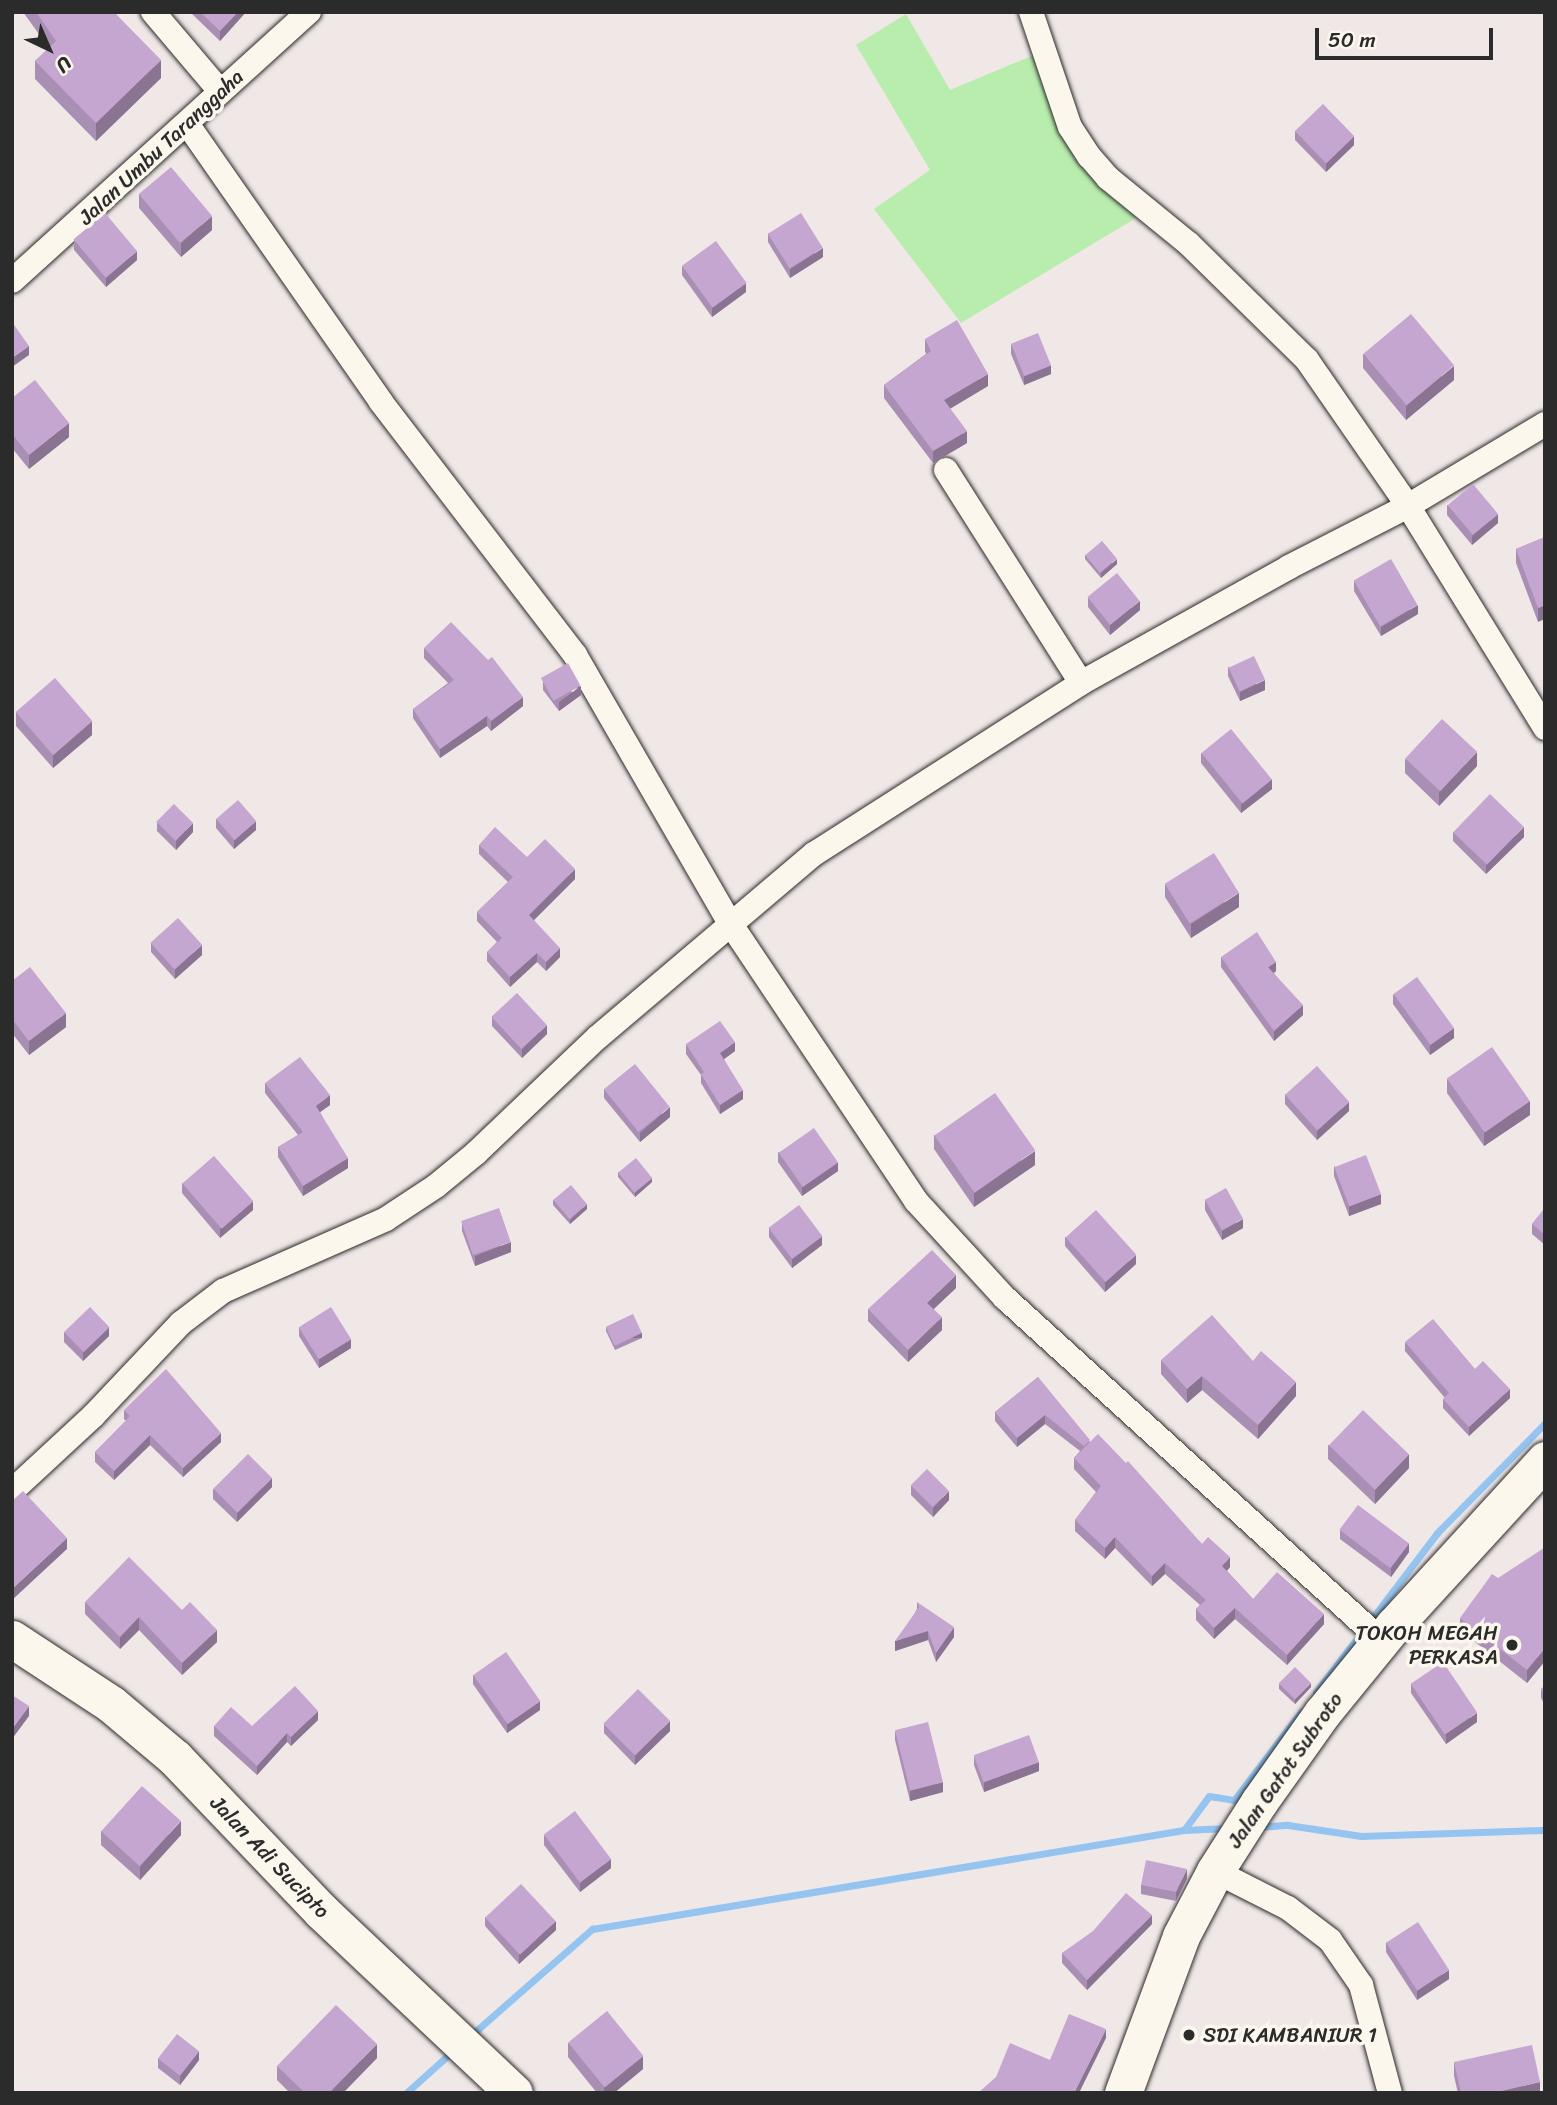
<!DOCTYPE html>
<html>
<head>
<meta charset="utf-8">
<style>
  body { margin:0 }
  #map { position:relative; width:1557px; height:2105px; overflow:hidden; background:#f0e7e7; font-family:Sriracha,sans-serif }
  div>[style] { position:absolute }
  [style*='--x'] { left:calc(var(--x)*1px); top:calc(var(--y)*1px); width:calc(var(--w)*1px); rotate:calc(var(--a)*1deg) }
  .green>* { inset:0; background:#b9edae }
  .stream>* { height:7px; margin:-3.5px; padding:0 3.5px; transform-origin:3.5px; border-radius:3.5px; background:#95c4f0 }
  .roads { filter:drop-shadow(0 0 2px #2b2b2b) drop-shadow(0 0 2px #2b2b2b) }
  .minor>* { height:24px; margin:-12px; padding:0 12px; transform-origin:12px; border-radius:12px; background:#fbf7ec }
  .highway>* { height:37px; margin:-18.5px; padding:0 18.5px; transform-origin:18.5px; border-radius:18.5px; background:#fbf7ec }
  .wall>* { inset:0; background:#a98fb4 }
  .shaded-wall>* { inset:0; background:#8a7492; transform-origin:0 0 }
  .building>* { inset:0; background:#c5a6d1; transform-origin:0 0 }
  .dots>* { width:19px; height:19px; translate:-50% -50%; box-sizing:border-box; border:4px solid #fbf7ec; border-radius:50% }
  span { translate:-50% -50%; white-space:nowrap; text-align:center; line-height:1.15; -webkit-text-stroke:7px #fbf7ec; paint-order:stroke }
  .street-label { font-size:21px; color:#2b2b2b }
  .poi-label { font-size:21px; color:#2b2b2b }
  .right { translate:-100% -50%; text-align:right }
  .left { translate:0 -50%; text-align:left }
  .frame { position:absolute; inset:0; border:14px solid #2b2b2b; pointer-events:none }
  .north { position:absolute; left:14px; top:14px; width:70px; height:70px; -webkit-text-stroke:5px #fbf7ec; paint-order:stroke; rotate:136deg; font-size:19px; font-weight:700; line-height:28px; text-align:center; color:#2b2b2b }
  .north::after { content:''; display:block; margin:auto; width:24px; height:32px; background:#2b2b2b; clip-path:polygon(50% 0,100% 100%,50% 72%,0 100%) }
  .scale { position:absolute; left:1315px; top:28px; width:178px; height:32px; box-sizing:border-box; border:4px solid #2b2b2b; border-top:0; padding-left:9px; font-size:21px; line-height:24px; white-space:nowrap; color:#2b2b2b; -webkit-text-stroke:5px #fbf7ec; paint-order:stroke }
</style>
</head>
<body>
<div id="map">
  <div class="green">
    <div style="clip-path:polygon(906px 14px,950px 90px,1041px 52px,1064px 137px,1096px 184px,1146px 212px,961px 323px,874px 209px,930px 170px,856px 45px)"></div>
  </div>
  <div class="stream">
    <div style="--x:1316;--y:1692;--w:200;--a:-52.7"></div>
    <div style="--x:1437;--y:1533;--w:154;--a:-45.5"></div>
    <div style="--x:1257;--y:1827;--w:31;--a:-4"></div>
    <div style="--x:1288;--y:1825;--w:74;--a:8.6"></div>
    <div style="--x:1361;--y:1836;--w:184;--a:-1.9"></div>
    <div style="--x:1184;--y:1830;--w:42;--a:-53.7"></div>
    <div style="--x:1209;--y:1796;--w:25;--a:9"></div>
    <div style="--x:1234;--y:1800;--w:111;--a:-52.7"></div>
    <div style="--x:469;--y:2037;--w:164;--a:-41.3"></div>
    <div style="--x:592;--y:1929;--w:600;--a:-9.49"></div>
    <div style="--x:1184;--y:1830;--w:43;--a:-2.7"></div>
    <div style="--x:406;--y:2093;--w:66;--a:-41.9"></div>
  </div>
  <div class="roads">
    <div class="minor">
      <div style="--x:153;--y:12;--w:104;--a:49.7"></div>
      <div style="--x:1031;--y:12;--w:121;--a:71.3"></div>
      <div style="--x:1070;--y:127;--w:35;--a:57"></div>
      <div style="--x:1089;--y:156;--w:29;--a:49"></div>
      <div style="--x:1108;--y:178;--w:104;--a:39.2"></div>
      <div style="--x:1189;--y:244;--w:165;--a:44.5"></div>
      <div style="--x:1307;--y:360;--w:178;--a:55.3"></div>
      <div style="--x:1408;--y:506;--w:261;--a:58.3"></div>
      <div style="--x:188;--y:125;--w:338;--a:55.1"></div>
      <div style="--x:381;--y:402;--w:319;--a:52.5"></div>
      <div style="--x:575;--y:655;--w:310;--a:60"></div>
      <div style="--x:730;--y:923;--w:334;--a:56.2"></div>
      <div style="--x:916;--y:1201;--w:132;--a:47.5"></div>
      <div style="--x:1005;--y:1298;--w:508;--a:42.29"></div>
      <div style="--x:12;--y:281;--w:401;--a:-42.2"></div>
      <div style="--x:946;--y:470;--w:252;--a:57.6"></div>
      <div style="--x:12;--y:1491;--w:110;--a:-42.8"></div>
      <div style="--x:93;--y:1416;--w:128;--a:-46.6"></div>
      <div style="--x:181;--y:1323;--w:53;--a:-37.3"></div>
      <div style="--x:223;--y:1291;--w:178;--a:-23.8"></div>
      <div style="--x:386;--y:1219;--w:60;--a:-33.4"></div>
      <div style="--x:436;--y:1186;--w:52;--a:-39.5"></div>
      <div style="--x:476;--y:1153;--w:168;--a:-43.6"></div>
      <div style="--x:598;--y:1037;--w:283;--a:-40.3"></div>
      <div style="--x:814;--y:854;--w:317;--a:-32.6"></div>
      <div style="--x:1081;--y:683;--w:238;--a:-29.1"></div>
      <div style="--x:1289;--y:567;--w:134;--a:-27.1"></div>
      <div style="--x:1408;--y:506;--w:160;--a:-30.9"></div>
      <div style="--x:1215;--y:1871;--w:82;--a:26.9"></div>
      <div style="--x:1288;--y:1908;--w:53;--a:37.3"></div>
      <div style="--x:1330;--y:1940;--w:55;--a:55.4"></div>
      <div style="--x:1361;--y:1985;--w:112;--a:75"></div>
    </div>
    <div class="highway">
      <div style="--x:12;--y:1639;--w:118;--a:33.3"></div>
      <div style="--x:111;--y:1704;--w:84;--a:40.2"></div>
      <div style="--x:175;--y:1758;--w:211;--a:46.3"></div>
      <div style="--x:321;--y:1911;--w:265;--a:43.3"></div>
      <div style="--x:1123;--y:2093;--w:167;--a:-69.7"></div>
      <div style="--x:1181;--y:1936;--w:73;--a:-62.4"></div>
      <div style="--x:1215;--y:1871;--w:82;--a:-57.5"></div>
      <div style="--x:1259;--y:1802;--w:110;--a:-54.6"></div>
      <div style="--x:1323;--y:1712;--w:112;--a:-50.8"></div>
      <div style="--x:1394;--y:1625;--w:224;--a:-47.5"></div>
    </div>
  </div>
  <div class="wall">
    <div style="clip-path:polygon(23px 12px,114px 12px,161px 78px,96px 141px,35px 79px,35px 61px,49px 48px)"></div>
    <div style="clip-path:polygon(190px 12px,246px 12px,220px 41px)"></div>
    <div style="clip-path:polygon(1295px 131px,1354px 145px,1326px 172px,1295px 140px)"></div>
    <div style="clip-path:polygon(139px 194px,212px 230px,181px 257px,139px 208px)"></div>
    <div style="clip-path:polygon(768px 233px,823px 257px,790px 278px,768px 242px)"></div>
    <div style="clip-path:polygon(74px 240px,137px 260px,106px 287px,74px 250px)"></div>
    <div style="clip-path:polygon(682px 266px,746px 292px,712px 317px,682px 275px)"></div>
    <div style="clip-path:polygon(925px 339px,988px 386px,950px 409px,967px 443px,933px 463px,884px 398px,884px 385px,926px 354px,925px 351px)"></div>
    <div style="clip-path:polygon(1011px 344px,1051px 374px,1024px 385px,1011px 354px)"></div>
    <div style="clip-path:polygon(1363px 354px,1454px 380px,1406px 420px,1363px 368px)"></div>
    <div style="clip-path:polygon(12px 398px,69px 437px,29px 469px,12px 448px)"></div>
    <div style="clip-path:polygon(1447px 505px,1498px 523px,1472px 545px,1447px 515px)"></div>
    <div style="clip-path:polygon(1545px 537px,1538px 622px,1516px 563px,1516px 549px)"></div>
    <div style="clip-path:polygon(1085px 555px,1117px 564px,1101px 578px,1085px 559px)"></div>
    <div style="clip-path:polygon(1354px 581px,1418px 614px,1381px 636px,1354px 591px)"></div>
    <div style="clip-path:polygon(1088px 598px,1140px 610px,1110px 635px,1088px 607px)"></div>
    <div style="clip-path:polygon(424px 648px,523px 706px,491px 731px,487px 726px,440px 758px,413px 718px,413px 709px,448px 683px,424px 658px)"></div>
    <div style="clip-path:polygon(1228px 667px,1265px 690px,1240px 701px,1228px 676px)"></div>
    <div style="clip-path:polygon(543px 681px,581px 695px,559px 711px,543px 690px)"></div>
    <div style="clip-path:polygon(16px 712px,92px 735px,53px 768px,16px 726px)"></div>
    <div style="clip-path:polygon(1201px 753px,1272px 789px,1241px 813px,1201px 763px)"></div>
    <div style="clip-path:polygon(1405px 759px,1477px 766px,1439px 806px,1405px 773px)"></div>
    <div style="clip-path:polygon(216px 819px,256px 830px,234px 849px,216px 828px)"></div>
    <div style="clip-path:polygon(157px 822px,193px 832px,176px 850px,157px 831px)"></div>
    <div style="clip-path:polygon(1453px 832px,1524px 837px,1486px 874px,1453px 841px)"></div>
    <div style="clip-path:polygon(479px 845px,527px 857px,575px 879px,534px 920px,560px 957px,546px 971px,537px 962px,510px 987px,487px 961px,487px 952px,497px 942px,477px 921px,477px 912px,508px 882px,479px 854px)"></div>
    <div style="clip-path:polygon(1165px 884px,1239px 907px,1191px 938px,1165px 897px)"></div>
    <div style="clip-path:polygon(151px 943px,202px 955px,175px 979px,151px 952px)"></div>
    <div style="clip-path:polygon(1221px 957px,1276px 971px,1274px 973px,1303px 1015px,1274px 1041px,1221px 967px)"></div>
    <div style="clip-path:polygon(12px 981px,66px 1027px,29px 1055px,12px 1033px)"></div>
    <div style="clip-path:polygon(1393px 994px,1454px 1038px,1430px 1055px,1393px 1004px)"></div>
    <div style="clip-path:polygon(492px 1017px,547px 1034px,522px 1058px,492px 1026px)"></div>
    <div style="clip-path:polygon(686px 1044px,735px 1051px,724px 1059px,743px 1099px,720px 1114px,701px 1083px,701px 1075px,686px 1054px)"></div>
    <div style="clip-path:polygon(1447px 1079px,1530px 1115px,1484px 1146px,1447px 1093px)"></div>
    <div style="clip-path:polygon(265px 1083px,330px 1105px,320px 1112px,348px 1168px,303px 1196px,278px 1157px,278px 1147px,298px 1135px,265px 1093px)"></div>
    <div style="clip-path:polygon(604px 1089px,670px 1117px,640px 1142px,604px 1098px)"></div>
    <div style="clip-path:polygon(1285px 1094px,1349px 1111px,1317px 1140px,1285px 1104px)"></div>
    <div style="clip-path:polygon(934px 1135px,1035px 1165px,974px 1207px,934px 1149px)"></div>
    <div style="clip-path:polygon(778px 1152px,838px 1171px,802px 1196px,778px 1162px)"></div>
    <div style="clip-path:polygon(1334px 1166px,1381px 1204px,1349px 1216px,1334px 1176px)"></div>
    <div style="clip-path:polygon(618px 1172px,652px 1182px,635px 1197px,618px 1177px)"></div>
    <div style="clip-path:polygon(182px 1183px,253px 1210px,220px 1238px,182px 1193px)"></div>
    <div style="clip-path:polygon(553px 1200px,587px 1209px,570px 1224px,553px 1205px)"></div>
    <div style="clip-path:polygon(1205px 1200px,1243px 1228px,1222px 1240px,1205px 1210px)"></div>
    <div style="clip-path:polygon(1545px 1208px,1545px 1245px,1532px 1234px,1532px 1224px)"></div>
    <div style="clip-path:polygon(462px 1222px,511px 1252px,475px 1266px,462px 1231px)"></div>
    <div style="clip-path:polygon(769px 1228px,822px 1245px,792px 1268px,769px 1237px)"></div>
    <div style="clip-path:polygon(1065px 1237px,1136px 1264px,1105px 1292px,1065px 1246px)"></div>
    <div style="clip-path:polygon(956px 1288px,934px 1309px,942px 1330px,908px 1362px,868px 1321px,868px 1309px)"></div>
    <div style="clip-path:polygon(299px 1327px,351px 1348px,319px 1368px,299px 1336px)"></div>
    <div style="clip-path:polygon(606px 1327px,642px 1338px,615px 1350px,606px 1331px)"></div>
    <div style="clip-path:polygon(64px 1332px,109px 1336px,83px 1361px,64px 1342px)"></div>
    <div style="clip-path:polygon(1405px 1342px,1475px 1369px,1510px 1398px,1469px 1436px,1443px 1408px,1443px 1399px,1445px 1398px,1405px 1351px)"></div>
    <div style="clip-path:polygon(1161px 1360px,1253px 1361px,1296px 1396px,1258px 1439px,1202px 1390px,1187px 1403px,1161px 1374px)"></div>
    <div style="clip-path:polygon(1038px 1377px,1090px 1442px,1202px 1544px,1230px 1567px,1227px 1571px,1253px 1599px,1324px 1624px,1287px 1665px,1235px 1619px,1214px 1639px,1196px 1620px,1196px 1609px,1200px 1605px,1165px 1574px,1152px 1586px,1115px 1548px,1105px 1559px,1075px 1531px,1075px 1520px,1096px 1492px,1074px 1469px,1074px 1458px,1080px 1451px,1045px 1424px,1017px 1447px,995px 1421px,995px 1412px)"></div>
    <div style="clip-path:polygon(124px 1410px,221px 1442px,183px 1477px,150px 1445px,114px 1480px,95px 1462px,95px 1452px,126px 1421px,124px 1419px)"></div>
    <div style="clip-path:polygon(1328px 1445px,1409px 1468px,1375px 1504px,1328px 1459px)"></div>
    <div style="clip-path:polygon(911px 1485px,949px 1500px,933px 1517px,911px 1495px)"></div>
    <div style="clip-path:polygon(272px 1487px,237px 1522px,213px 1499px,213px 1489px)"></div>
    <div style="clip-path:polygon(1340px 1530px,1409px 1552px,1391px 1577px,1340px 1539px)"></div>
    <div style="clip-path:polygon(85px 1602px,182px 1610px,217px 1642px,182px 1675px,139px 1630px,120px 1649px,85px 1614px)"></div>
    <div style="clip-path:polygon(917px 1602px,954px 1637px,936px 1662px,928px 1640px,895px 1651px,917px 1609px)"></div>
    <div style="clip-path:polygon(1460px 1618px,1545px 1661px,1527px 1683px,1460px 1630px)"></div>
    <div style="clip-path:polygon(473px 1675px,540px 1710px,507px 1733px,473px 1684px)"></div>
    <div style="clip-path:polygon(1279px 1684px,1311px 1687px,1295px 1704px,1279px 1689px)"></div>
    <div style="clip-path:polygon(1411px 1684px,1477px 1722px,1446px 1744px,1411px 1693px)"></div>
    <div style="clip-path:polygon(1545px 1686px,1545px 1705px,1541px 1698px,1541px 1689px)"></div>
    <div style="clip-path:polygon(318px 1720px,291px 1746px,287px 1742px,257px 1775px,214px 1736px,214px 1726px,252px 1726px)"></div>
    <div style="clip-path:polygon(604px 1724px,670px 1731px,635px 1765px,604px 1733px)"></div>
    <div style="clip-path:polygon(895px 1731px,943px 1792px,910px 1801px,895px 1740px)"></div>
    <div style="clip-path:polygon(974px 1755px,1039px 1771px,984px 1792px,974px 1765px)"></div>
    <div style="clip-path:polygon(101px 1831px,181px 1835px,140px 1880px,101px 1845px)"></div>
    <div style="clip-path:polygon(544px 1835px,611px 1868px,580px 1892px,544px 1845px)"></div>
    <div style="clip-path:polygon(1187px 1879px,1176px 1901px,1141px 1894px,1141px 1885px)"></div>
    <div style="clip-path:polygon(485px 1917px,556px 1930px,519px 1964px,485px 1926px)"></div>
    <div style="clip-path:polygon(1152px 1924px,1087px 1990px,1062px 1963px,1062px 1953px)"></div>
    <div style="clip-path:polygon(1386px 1942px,1449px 1979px,1417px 2000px,1386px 1952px)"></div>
    <div style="clip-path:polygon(568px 2043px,643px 2069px,614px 2093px,597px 2093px,568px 2057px)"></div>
    <div style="clip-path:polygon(158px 2058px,199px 2060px,180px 2085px,158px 2068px)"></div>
    <div style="clip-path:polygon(377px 2058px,343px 2093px,290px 2093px,277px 2080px,277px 2066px)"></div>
    <div style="clip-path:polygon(1454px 2062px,1540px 2093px,1458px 2093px,1454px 2076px)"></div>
  </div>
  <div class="shaded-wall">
    <div style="clip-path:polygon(238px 12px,246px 12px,220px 41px,220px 31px)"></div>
    <div style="clip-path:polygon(161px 60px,161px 78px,96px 141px,96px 123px)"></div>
    <div style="clip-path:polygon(1354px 136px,1354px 145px,1326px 172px,1326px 163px)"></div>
    <div style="clip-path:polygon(212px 216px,212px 230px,181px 257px,181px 243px)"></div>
    <div style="clip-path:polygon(823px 248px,823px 257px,790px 278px,790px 269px)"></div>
    <div style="clip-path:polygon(137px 251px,137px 260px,106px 287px,106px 278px)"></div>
    <div style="clip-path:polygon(746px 283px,746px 292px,712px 317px,712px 307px)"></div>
    <div style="clip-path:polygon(29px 346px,29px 355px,12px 367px,12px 358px)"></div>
    <div style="clip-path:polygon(1051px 365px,1051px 374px,1024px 385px,1024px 376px)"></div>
    <div style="clip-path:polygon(1454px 366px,1454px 380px,1406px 420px,1406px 406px)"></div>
    <div style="clip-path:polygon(988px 374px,988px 386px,944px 412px,944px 400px)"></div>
    <div style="clip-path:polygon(69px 423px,69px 437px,29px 469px,29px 455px)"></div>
    <div style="clip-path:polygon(967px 431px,967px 443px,933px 463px,933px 451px)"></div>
    <div style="clip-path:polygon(1498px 514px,1498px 523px,1472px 545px,1472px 536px)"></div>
    <div style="clip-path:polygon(1117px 559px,1117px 564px,1101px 578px,1101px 573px)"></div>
    <div style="clip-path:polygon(1140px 601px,1140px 610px,1110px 635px,1110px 625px)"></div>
    <div style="clip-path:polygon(1418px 605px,1418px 614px,1381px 636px,1381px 627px)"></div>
    <div style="clip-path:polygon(1545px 605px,1545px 619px,1538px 622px,1538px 608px)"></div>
    <div style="clip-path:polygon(1265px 680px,1265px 690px,1240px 701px,1240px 692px)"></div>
    <div style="clip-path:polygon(581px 686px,581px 695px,559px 711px,559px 702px)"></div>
    <div style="clip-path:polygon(523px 697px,523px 706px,491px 731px,491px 721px)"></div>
    <div style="clip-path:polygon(487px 716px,487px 726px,440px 758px,440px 749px)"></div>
    <div style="clip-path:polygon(92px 721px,92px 735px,53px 768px,53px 754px)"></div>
    <div style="clip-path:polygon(1477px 752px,1477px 766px,1439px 806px,1439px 792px)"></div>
    <div style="clip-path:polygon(1272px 779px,1272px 789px,1241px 813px,1241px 804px)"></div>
    <div style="clip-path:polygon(256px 821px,256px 830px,234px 849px,234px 840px)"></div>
    <div style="clip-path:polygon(193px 823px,193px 832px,176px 850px,176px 841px)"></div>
    <div style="clip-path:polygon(1524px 827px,1524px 837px,1486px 874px,1486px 865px)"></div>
    <div style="clip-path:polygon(575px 869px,575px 879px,529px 925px,529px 915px)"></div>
    <div style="clip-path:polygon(1239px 893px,1239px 907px,1191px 938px,1191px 924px)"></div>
    <div style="clip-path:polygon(202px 945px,202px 955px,175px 979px,175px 969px)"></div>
    <div style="clip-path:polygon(560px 948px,560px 957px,546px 971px,546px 962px)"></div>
    <div style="clip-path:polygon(537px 953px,537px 962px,510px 987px,510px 977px)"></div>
    <div style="clip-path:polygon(1276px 962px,1276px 971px,1268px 977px,1268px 967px)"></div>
    <div style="clip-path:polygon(1303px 1005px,1303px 1015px,1274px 1041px,1274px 1031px)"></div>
    <div style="clip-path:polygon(66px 1013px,66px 1027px,29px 1055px,29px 1041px)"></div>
    <div style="clip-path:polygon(547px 1025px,547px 1034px,522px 1058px,522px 1049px)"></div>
    <div style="clip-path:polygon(1454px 1028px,1454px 1038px,1430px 1055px,1430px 1045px)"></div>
    <div style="clip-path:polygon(735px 1042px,735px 1051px,720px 1062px,720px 1053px)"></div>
    <div style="clip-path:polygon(743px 1090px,743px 1099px,720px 1114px,720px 1105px)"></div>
    <div style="clip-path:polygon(330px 1095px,330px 1105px,316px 1115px,316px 1106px)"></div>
    <div style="clip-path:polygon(1530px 1101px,1530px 1115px,1484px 1146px,1484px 1132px)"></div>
    <div style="clip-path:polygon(1349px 1102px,1349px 1111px,1317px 1140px,1317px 1131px)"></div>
    <div style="clip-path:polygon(670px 1107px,670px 1117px,640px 1142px,640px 1133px)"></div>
    <div style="clip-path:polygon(1035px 1151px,1035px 1165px,974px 1207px,974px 1193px)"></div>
    <div style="clip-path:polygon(348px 1158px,348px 1168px,303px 1196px,303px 1186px)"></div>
    <div style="clip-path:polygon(838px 1162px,838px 1171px,802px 1196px,802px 1187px)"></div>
    <div style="clip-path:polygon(652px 1178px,652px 1182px,635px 1197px,635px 1192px)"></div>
    <div style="clip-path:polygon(1381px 1194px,1381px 1204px,1349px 1216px,1349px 1206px)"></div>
    <div style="clip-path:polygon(253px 1201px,253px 1210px,220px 1238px,220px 1229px)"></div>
    <div style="clip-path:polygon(587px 1204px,587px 1209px,570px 1224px,570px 1220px)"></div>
    <div style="clip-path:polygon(1243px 1219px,1243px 1228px,1222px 1240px,1222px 1231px)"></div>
    <div style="clip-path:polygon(822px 1236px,822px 1245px,792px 1268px,792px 1259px)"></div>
    <div style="clip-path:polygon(511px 1242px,511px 1252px,475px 1266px,475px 1256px)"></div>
    <div style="clip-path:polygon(1136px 1255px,1136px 1264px,1105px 1292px,1105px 1282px)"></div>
    <div style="clip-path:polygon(956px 1275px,956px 1288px,927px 1315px,927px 1303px)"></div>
    <div style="clip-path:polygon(942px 1317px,942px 1330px,908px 1362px,908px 1350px)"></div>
    <div style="clip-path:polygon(109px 1327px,109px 1336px,83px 1361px,83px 1352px)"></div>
    <div style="left:642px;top:1333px;width:5px;height:30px;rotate:90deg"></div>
    <div style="clip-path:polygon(351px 1339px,351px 1348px,319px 1368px,319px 1359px)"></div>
    <div style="clip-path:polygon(1202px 1376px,1202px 1390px,1187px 1403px,1187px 1389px)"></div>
    <div style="clip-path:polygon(1296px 1382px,1296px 1396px,1258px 1439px,1258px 1425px)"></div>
    <div style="clip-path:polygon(1510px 1389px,1510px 1398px,1469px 1436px,1469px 1427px)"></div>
    <div style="clip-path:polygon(1045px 1415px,1045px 1424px,1017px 1447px,1017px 1438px)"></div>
    <div style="clip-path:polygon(221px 1433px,221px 1442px,183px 1477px,183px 1468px)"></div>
    <div style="clip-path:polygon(150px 1435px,150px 1445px,114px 1480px,114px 1471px)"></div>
    <div style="clip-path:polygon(1409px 1454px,1409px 1468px,1375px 1504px,1375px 1490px)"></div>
    <div style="clip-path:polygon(272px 1478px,272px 1487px,237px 1522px,237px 1513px)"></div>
    <div style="clip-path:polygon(949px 1491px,949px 1500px,933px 1517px,933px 1508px)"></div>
    <div style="clip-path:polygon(1115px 1537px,1115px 1548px,1105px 1559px,1105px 1548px)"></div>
    <div style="clip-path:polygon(67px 1538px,67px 1549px,12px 1600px,12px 1589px)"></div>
    <div style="clip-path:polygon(1409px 1543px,1409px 1552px,1391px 1577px,1391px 1567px)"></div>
    <div style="clip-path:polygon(1230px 1557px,1230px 1567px,1222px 1576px,1222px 1566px)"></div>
    <div style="clip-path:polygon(1165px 1563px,1165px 1574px,1152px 1586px,1152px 1576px)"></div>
    <div style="clip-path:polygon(1235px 1608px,1235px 1619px,1214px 1639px,1214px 1628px)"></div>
    <div style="clip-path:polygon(1324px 1614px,1324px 1624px,1287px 1665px,1287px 1655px)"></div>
    <div style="clip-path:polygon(139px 1617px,139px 1630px,120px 1649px,120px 1637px)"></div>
    <div style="clip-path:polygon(954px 1627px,954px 1637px,936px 1662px,936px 1653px)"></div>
    <div style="clip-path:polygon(217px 1630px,217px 1642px,182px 1675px,182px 1663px)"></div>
    <div style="clip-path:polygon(928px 1631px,928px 1640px,895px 1651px,895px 1641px)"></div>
    <div style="clip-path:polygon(1545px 1648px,1545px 1661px,1527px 1683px,1527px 1670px)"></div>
    <div style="clip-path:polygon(1311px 1683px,1311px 1687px,1295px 1704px,1295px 1699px)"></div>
    <div style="clip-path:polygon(540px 1701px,540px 1710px,507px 1733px,507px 1724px)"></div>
    <div style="clip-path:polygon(29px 1706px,29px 1716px,12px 1739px,12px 1729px)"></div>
    <div style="clip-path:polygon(318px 1711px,318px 1720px,291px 1746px,291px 1737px)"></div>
    <div style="clip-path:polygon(1477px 1713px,1477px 1722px,1446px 1744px,1446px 1734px)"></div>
    <div style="clip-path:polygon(670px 1721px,670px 1731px,635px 1765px,635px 1755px)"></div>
    <div style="clip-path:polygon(287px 1733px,287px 1742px,257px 1775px,257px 1766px)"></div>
    <div style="clip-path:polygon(1039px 1762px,1039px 1771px,984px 1792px,984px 1782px)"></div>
    <div style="clip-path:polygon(943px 1782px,943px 1792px,910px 1801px,910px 1791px)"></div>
    <div style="clip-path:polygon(181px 1821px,181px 1835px,140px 1880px,140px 1866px)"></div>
    <div style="clip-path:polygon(611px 1859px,611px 1868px,580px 1892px,580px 1883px)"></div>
    <div style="clip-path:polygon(1187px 1869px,1187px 1879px,1176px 1901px,1176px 1892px)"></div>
    <div style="clip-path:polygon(1152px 1915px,1152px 1924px,1087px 1990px,1087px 1980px)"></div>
    <div style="clip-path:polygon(556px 1921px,556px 1930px,519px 1964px,519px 1954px)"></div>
    <div style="clip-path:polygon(1449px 1970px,1449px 1979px,1417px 2000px,1417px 1991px)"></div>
    <div style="clip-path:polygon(1106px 2029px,1106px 2038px,1079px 2093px,1074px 2093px)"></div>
    <div style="clip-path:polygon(377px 2044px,377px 2058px,343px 2093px,329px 2093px)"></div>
    <div style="clip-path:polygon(199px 2051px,199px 2060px,180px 2085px,180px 2075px)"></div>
    <div style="clip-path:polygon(643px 2056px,643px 2069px,614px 2093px,604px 2093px,604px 2087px)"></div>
    <div style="clip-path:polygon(1540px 2082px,1540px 2093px,1493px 2093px)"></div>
  </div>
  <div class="building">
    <div style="clip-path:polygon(36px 12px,114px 12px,161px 60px,96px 123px,35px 61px,56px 41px)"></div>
    <div style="clip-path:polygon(200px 12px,238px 12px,220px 31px)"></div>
    <div style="left:1323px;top:104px;width:45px;height:39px;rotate:46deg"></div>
    <div style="left:171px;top:167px;width:64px;height:42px;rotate:50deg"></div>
    <div style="left:105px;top:213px;width:50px;height:41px;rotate:50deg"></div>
    <div style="left:801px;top:213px;width:41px;height:39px;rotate:58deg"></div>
    <div style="left:716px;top:241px;width:52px;height:42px;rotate:54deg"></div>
    <div style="left:1411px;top:314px;width:67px;height:62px;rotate:50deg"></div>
    <div style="clip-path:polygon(957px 320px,988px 374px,944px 400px,967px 431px,933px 451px,884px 385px,931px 351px,925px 339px)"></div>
    <div style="clip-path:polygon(12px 322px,29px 346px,12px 358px)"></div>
    <div style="left:1038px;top:333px;width:35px;height:29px;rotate:68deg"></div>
    <div style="clip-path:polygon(35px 380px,69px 423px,29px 455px,12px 434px,12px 398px)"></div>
    <div style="left:1473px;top:484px;width:39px;height:33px;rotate:50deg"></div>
    <div style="clip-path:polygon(1545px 537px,1545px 605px,1538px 608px,1516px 549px)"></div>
    <div style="left:1102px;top:541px;width:23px;height:22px;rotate:50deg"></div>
    <div style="left:1391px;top:559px;width:53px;height:43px;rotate:60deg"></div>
    <div style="left:1117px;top:573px;width:36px;height:38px;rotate:51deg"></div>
    <div style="clip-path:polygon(451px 622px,488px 660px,492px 657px,523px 697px,491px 721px,487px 716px,440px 749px,413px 709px,454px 680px,424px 648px)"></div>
    <div style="left:1254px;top:656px;width:26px;height:28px;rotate:65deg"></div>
    <div style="left:568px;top:663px;width:26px;height:31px;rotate:61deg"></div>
    <div style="left:55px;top:678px;width:57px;height:52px;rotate:49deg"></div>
    <div style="left:1442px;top:719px;width:48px;height:54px;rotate:43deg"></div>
    <div style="left:1231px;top:729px;width:65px;height:38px;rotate:51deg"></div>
    <div style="left:1490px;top:794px;width:47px;height:53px;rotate:44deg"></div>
    <div style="left:238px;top:800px;width:28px;height:29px;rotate:49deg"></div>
    <div style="left:174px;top:804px;width:27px;height:25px;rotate:45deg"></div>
    <div style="clip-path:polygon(495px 827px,527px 857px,545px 839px,575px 869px,529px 915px,560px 948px,546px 962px,537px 953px,510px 977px,487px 952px,502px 938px,477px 912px,513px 877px,479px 845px)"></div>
    <div style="left:1214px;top:853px;width:47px;height:58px;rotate:58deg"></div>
    <div style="left:178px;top:918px;width:36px;height:37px;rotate:48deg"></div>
    <div style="clip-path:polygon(1257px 932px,1276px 962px,1268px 967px,1303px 1005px,1274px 1031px,1221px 957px)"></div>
    <div style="clip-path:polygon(30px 967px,66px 1013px,29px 1041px,12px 1019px,12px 981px)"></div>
    <div style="left:1417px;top:977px;width:63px;height:29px;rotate:54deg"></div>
    <div style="left:517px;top:993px;width:44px;height:35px;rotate:47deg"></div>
    <div style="clip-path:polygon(720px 1021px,735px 1042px,720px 1053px,743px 1090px,720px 1105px,701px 1074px,704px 1072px,686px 1044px)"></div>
    <div style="left:1492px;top:1047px;width:66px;height:55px;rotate:55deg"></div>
    <div style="clip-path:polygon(300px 1057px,330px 1095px,316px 1106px,348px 1158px,303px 1186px,278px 1147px,303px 1132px,265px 1083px)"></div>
    <div style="left:635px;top:1064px;width:55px;height:40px;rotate:51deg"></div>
    <div style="left:1317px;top:1066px;width:48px;height:43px;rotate:48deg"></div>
    <div style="left:995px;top:1093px;width:70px;height:74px;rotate:55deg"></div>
    <div style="left:814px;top:1128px;width:42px;height:43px;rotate:55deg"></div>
    <div style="left:1366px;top:1155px;width:42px;height:34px;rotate:69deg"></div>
    <div style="left:214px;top:1156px;width:60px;height:42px;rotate:49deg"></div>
    <div style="left:636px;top:1158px;width:26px;height:23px;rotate:51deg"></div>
    <div style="left:571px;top:1185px;width:25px;height:23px;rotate:50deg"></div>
    <div style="left:1226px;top:1188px;width:35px;height:24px;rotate:61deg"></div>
    <div style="left:799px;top:1205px;width:39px;height:38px;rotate:53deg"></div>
    <div style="left:499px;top:1208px;width:36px;height:40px;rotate:71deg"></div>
    <div style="clip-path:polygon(1545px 1208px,1545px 1235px,1532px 1224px)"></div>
    <div style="left:1096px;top:1210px;width:60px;height:41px;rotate:48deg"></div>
    <div style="clip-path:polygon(932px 1250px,956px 1275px,927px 1303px,942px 1317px,908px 1350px,868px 1309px)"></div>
    <div style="left:90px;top:1307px;width:28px;height:36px;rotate:46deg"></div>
    <div style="left:331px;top:1307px;width:38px;height:38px;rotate:58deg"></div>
    <div style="left:633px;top:1314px;width:21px;height:30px;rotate:65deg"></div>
    <div style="clip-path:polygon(1212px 1315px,1253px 1361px,1261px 1351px,1296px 1382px,1258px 1425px,1202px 1376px,1187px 1389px,1161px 1360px)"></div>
    <div style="clip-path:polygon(1433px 1319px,1475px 1369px,1483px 1361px,1510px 1389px,1469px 1427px,1443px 1399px,1449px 1393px,1405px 1342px)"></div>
    <div style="clip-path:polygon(166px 1369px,221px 1433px,183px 1468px,150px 1435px,114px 1471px,95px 1452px,130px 1416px,124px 1410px)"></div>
    <div style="clip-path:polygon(1038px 1377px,1090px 1440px,1084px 1446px,1045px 1415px,1017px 1438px,995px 1412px)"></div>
    <div style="left:1363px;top:1410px;width:64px;height:49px;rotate:44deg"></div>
    <div style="clip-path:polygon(1098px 1434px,1126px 1463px,1128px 1461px,1202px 1544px,1208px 1537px,1230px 1557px,1222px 1566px,1253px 1599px,1277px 1572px,1324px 1614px,1287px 1655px,1235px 1608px,1214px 1628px,1196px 1609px,1206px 1600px,1165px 1563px,1152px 1576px,1115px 1537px,1105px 1548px,1075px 1520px,1101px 1486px,1074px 1458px)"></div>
    <div style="left:248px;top:1454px;width:34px;height:49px;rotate:45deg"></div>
    <div style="left:927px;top:1469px;width:31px;height:23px;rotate:45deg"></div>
    <div style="clip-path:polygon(23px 1491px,67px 1538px,12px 1589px,12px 1501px)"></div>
    <div style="left:1358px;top:1505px;width:64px;height:31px;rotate:37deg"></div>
    <div style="clip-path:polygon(1544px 1548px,1545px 1648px,1527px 1670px,1460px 1618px,1492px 1574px,1498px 1578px)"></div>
    <div style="clip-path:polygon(129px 1557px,182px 1610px,190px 1602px,217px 1630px,182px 1663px,139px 1617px,120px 1637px,85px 1602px)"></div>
    <div style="clip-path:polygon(917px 1602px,954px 1627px,936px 1653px,928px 1631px,895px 1641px,919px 1607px)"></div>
    <div style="left:506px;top:1652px;width:60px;height:40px;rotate:55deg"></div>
    <div style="left:1443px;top:1662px;width:61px;height:39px;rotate:56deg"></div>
    <div style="left:1295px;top:1667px;width:23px;height:23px;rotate:45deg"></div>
    <div style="clip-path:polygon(295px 1686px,318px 1711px,291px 1737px,287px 1733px,257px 1766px,214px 1726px,231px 1707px,252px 1726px)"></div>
    <div style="clip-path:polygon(1545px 1686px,1545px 1695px,1541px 1689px)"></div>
    <div style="left:638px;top:1689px;width:45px;height:49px;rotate:45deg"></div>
    <div style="clip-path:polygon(12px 1695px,29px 1706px,12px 1729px)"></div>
    <div style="left:928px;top:1722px;width:62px;height:34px;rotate:76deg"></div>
    <div style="left:1029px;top:1735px;width:29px;height:59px;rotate:70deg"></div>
    <div style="left:142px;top:1786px;width:52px;height:61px;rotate:42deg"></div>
    <div style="left:575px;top:1811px;width:60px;height:39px;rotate:53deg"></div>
    <div style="clip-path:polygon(1146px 1860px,1187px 1869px,1176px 1892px,1141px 1885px)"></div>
    <div style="left:521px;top:1884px;width:51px;height:49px;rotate:47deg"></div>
    <div style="clip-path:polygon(1126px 1893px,1152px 1915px,1087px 1980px,1062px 1953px,1093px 1931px)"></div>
    <div style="left:1418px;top:1922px;width:57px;height:38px;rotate:57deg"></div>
    <div style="clip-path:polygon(336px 2005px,377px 2044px,329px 2093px,305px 2093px,277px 2066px)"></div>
    <div style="left:607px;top:2011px;width:58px;height:50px;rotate:51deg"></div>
    <div style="clip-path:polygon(1069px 2014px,1106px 2029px,1074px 2093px,978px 2093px,996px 2077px,1010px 2043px,1050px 2060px)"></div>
    <div style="left:177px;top:2034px;width:28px;height:31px;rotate:38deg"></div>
    <div style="clip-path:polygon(1532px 2045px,1540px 2082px,1493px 2093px,1461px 2093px,1454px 2062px)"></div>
  </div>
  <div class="dots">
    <div style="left:1512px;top:1645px;background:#2b2b2b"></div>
    <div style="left:1189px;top:2035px;background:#2b2b2b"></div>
  </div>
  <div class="street-label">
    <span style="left:161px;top:147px;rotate:-43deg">Jalan Umbu Taranggaha</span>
    <span style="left:1285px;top:1770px;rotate:-55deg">Jalan Gatot Subroto</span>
    <span style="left:270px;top:1857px;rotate:46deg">Jalan Adi Sucipto</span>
  </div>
  <div class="poi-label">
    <span class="right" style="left:1498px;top:1645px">TOKOH MEGAH<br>PERKASA</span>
    <span class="left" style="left:1203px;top:2035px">SDI KAMBANIUR 1</span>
  </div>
  <div class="frame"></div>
  <div class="north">U</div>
  <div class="scale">50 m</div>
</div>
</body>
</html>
